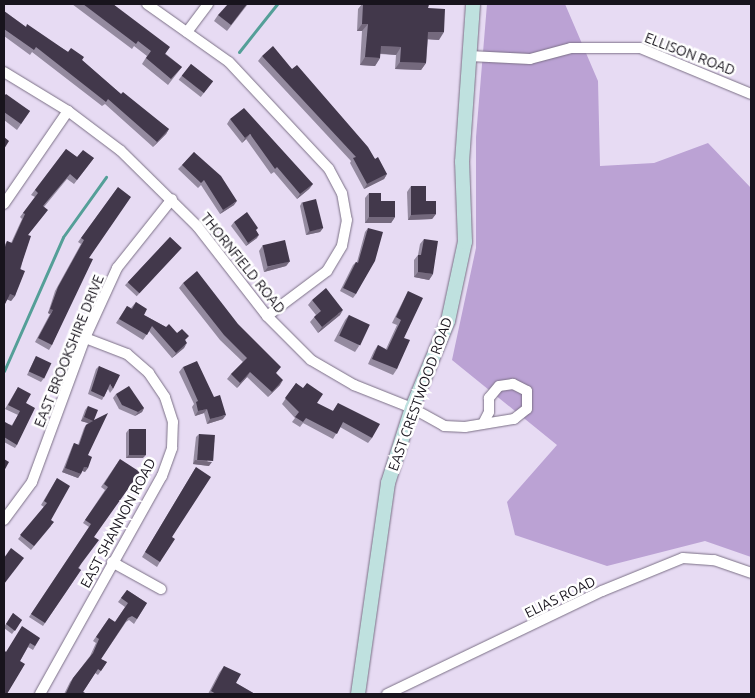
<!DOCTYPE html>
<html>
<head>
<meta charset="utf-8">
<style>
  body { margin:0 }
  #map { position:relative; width:755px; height:698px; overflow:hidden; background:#e7dbf3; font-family:Ubuntu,sans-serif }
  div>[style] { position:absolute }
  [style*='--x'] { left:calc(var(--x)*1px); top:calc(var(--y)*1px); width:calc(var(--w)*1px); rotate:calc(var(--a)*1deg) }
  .forest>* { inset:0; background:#bba2d4 }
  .stream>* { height:3px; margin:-1.5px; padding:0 1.5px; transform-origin:1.5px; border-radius:1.5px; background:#549f98 }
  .roads { filter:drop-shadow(0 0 1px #7b7086) drop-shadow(0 0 1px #7b7086) }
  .street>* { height:10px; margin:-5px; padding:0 5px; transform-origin:5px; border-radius:5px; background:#fff }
  .secondary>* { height:14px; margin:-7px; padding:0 7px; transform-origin:7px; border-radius:7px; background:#bfe1df }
  .wall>* { inset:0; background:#948a9f; transform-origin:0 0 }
  .shaded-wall>* { inset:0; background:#74697d }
  .building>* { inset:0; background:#42384b; transform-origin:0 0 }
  span { translate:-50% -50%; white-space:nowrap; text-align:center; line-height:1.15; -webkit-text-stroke:5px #fff; paint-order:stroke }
  .street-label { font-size:14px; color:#18141d }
  .frame { position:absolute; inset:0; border:5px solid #18141d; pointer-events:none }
</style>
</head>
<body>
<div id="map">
  <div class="forest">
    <div style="clip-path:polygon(487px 4px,565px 4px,598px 81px,600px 166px,654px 163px,708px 143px,751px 188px,751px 557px,705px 541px,607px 566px,515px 535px,507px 502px,557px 445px,452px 360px,476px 248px,476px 137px)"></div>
  </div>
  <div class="stream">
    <div style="--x:239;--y:52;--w:61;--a:-51.6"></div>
    <div style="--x:4;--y:371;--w:146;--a:-66.2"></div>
    <div style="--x:63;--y:237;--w:74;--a:-54.4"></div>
  </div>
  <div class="roads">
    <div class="street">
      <div style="--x:147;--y:4;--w:100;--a:35.3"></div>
      <div style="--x:229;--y:62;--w:146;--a:46.9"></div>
      <div style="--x:329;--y:169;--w:27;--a:62"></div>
      <div style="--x:342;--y:193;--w:27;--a:80"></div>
      <div style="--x:347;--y:220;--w:26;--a:101"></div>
      <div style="--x:342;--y:246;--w:29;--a:121"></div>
      <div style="--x:327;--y:271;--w:75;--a:143.1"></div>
      <div style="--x:187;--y:32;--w:35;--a:-53"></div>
      <div style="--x:469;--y:56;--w:61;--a:2.8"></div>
      <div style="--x:530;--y:59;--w:42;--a:-15"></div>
      <div style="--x:571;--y:48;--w:69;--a:0"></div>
      <div style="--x:640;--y:48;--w:120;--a:22.5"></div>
      <div style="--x:4;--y:72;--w:75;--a:31.4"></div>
      <div style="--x:68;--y:111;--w:66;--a:37"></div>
      <div style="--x:121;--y:151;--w:107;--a:44.6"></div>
      <div style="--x:197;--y:226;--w:114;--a:52.1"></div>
      <div style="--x:267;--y:316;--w:62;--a:45"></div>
      <div style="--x:311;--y:360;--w:50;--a:30.2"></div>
      <div style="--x:354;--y:385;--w:62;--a:21.6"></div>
      <div style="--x:412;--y:408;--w:37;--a:29"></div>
      <div style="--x:444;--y:426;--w:21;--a:3"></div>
      <div style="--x:465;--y:427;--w:50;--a:-9.3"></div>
      <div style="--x:514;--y:419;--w:16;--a:-38"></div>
      <div style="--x:527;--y:409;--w:18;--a:-90"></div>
      <div style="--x:527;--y:391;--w:16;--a:-153"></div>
      <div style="--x:513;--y:384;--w:14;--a:172"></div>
      <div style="--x:499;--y:386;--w:16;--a:130"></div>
      <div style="--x:489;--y:398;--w:14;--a:90"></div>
      <div style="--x:489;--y:412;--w:13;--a:117"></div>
      <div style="--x:4;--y:204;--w:113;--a:-55.5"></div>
      <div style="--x:4;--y:520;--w:47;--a:-53.6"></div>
      <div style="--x:32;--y:482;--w:153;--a:-69.8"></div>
      <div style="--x:85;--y:338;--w:77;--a:-65.4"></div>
      <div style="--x:117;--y:268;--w:88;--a:-51.4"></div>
      <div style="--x:112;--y:562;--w:56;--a:28.9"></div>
      <div style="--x:40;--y:694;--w:250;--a:-60.8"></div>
      <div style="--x:162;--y:476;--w:30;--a:-70"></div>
      <div style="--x:172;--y:448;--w:26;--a:-88"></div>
      <div style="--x:173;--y:422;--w:26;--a:-108"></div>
      <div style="--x:165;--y:397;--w:29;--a:-124"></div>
      <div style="--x:149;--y:373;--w:29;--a:-139"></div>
      <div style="--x:127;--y:354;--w:45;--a:-159.1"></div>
      <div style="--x:387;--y:694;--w:238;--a:-25.6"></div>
      <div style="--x:602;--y:591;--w:87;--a:-22.2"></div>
      <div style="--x:683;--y:558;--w:31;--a:4"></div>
      <div style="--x:714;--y:560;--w:39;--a:19"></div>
    </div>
    <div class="secondary">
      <div style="--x:358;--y:694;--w:213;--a:-81.9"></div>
      <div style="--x:388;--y:483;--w:79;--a:-72.3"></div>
      <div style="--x:412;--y:408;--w:94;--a:-67.5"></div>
      <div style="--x:448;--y:321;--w:81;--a:-77.9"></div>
      <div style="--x:465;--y:242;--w:80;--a:-92.1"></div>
      <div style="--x:462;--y:162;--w:158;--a:-86"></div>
    </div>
  </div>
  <div class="wall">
    <div style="clip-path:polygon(72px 4px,113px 4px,166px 54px,182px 67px,168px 85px,142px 64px,147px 56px,134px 46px,132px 49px)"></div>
    <div style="clip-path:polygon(248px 4px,227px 31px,214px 21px,218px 15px)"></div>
    <div style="clip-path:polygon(362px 4px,429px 4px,428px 8px,439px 40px,428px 39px,426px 63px,421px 70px,395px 69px,396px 55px,380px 54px,380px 58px,375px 66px,360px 65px,362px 31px,357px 31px,358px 9px)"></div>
    <div style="clip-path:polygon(4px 11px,26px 27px,82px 60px,121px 94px,169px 129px,166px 134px,153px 147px,105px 104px,102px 106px,32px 52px,30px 55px,4px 36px)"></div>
    <div style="clip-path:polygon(262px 56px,292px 69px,375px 159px,387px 174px,384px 179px,364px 189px,350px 163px,351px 161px,258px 61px)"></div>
    <div style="left:191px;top:64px;width:28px;height:20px;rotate:38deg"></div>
    <div style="clip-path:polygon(4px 96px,30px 111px,17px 130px,4px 120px)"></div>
    <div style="clip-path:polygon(230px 119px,313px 184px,309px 189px,297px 199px,274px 172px,271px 174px,246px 139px,242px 143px,227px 124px)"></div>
    <div style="clip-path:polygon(66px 149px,77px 157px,94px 158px,74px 184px,67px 179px,44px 207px,28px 235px,15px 296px,11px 301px,7px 299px,4px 306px,4px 246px,7px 241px,11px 243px,22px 219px,20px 217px,35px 197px,31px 195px)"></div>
    <div style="clip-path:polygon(194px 152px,234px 205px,220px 214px,201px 185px,198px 188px,178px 169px,182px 165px)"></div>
    <div style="clip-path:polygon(411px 186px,426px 201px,436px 214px,432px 219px,408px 220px,407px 192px)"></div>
    <div style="clip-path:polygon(118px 187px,89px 258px,52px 345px,49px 350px,35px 342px,50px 314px,48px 313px,55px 291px,81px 244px,78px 242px)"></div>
    <div style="clip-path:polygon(369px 193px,381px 201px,395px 217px,391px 223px,365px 223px,365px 198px)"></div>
    <div style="clip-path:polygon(302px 202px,323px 228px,320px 232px,306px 235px,300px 206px)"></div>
    <div style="clip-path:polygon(234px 222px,256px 231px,257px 238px,246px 246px,231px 226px)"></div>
    <div style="clip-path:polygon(368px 228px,356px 294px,353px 298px,340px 291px,353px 265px,356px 262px,357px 262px,365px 232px)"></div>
    <div style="left:170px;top:237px;width:16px;height:66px;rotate:43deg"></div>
    <div style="clip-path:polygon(424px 239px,433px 274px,429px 280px,414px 277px,414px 260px,418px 255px,420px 244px)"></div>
    <div style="clip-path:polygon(263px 245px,290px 261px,286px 266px,264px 272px,259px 251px)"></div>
    <div style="clip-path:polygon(183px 283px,276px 373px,280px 385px,268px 397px,247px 377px,237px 388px,227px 379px,231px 374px,243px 362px,220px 340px,179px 288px)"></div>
    <div style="clip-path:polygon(408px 291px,404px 338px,397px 369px,393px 375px,368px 364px,374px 351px,378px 345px,386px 349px,397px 325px,392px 323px)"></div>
    <div style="clip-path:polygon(312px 300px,340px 315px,318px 333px,310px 322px,316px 315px,308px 305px)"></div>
    <div style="clip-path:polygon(136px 302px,144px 315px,177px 333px,186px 341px,184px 348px,172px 358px,149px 331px,143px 340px,116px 323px,127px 306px,131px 308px)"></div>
    <div style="clip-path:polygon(349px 315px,359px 346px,355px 352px,334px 341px,345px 320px)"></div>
    <div style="clip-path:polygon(36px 356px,44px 378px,41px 382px,27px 375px)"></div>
    <div style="clip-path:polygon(99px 366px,113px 389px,110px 393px,108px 389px,102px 400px,88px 394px,96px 369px)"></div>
    <div style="clip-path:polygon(183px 367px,223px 419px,207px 424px,204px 413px,195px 416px,192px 407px,194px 404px,179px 372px)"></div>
    <div style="clip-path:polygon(296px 383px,317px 403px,333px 411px,338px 403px,372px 438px,368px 443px,340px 427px,333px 439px,303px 423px,300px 427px,292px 422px,295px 418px,282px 404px)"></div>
    <div style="clip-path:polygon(18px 387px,26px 403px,17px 445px,15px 448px,4px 442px,4px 423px,12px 425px,18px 415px,5px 409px)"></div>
    <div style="clip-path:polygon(116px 394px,144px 408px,142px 412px,135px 416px,119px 409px,113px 398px)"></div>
    <div style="clip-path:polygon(88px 406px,94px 420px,85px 472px,82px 471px,78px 478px,62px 472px,72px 447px,74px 443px,78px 445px,84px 428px,86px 425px,88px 423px,81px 421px,85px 410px)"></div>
    <div style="clip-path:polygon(129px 429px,143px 458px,126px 458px,126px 433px)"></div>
    <div style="clip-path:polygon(199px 434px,209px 466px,193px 464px,196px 437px)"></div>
    <div style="clip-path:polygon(120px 459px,94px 537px,79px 568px,81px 570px,43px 626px,29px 617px,89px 527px,83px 523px,105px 490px,101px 487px)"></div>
    <div style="clip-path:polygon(196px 467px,172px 537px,160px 562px,157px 567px,142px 557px)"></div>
    <div style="clip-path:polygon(57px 478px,51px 520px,51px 526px,31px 550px,18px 539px,44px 507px,41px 505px)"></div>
    <div style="clip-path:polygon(127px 590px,147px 603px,134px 624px,129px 620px,126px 622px,101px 659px,107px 662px,98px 675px,95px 673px,83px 692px,87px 694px,64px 694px,70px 682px,90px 656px,96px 643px,93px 641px,109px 618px,115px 622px,125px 607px,118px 602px)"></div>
    <div style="clip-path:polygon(13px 613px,22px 620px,12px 634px,4px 628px,4px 627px)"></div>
    <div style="clip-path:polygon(40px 638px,33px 650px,28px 647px,20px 661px,6px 652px)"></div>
    <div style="clip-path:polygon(224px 666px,236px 683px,255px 694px,208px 694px,219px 673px)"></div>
  </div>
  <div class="shaded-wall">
    <div style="clip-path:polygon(362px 24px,368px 24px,362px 31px,357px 31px)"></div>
    <div style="clip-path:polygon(428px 32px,444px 32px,439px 40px,423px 39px)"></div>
    <div style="clip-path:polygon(381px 46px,401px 47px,396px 55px,376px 53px)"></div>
    <div style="clip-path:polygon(365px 57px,380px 58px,375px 66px,360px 65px)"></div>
    <div style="clip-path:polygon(400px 62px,426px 63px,421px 70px,395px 69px)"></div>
    <div style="clip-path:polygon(169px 129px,166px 134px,153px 147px,157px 142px)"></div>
    <div style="clip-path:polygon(250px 134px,246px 139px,242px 143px,245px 138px)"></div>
    <div style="clip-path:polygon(387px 174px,384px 179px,364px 189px,367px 184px)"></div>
    <div style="clip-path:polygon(313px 184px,309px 189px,297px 199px,300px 194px)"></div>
    <div style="clip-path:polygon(237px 201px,234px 205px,220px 214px,223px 210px)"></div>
    <div style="clip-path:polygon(436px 214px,432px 219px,408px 220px,411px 215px)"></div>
    <div style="clip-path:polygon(369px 217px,395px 217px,391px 223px,365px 223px)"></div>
    <div style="clip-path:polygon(323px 228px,320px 232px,306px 235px,309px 231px)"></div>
    <div style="clip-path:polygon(259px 235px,257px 238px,246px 246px,248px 243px)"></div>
    <div style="clip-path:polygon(290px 261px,286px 266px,264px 272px,268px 267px)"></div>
    <div style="clip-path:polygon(418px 272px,433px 274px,429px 280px,414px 277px)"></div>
    <div style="clip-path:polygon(10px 294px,15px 296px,11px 301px,6px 299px)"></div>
    <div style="clip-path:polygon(50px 309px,53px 310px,50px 314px,48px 313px)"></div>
    <div style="clip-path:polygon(343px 310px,340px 315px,318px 333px,322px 327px)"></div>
    <div style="clip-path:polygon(187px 343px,184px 348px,172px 358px,176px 353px)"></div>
    <div style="clip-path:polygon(250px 372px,247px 377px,237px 388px,240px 383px)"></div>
    <div style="clip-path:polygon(283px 380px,280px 385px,268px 397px,272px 392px)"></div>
    <div style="clip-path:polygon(144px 408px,142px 412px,135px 416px,138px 412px)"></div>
    <div style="clip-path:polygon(207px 409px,204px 413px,195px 416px,198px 411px)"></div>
    <div style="clip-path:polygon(226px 415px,223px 419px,207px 424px,210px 419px)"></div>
    <div style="clip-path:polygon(84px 417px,93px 421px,91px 424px,81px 421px)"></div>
    <div style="clip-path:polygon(129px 455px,146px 455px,143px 458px,126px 458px)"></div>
    <div style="clip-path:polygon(195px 460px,212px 462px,209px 466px,193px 464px)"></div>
    <div style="clip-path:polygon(84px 467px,88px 468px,85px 472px,81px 470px)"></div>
    <div style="clip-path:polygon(65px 468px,81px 474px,78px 478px,62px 472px)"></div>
  </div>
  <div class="building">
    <div style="clip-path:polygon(83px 4px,113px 4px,170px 47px,165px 54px,182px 67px,171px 79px,146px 58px,151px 51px,138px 41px,136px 44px)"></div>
    <div style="clip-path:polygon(228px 4px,247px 4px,231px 25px,218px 15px)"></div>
    <div style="clip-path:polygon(363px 4px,429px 4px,428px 8px,445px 9px,444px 32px,428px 32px,426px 63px,400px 62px,401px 47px,381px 46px,380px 58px,365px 57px,368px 24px,362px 24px)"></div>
    <div style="clip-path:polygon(4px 11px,26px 27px,27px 24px,68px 52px,71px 48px,84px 57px,82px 60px,121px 94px,123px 92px,169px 129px,157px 142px,108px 99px,106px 102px,36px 47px,34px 50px,4px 29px)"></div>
    <div style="clip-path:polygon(273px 46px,292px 69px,297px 65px,368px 147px,375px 159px,378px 157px,387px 174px,367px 184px,353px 158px,356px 157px,262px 56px)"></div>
    <div style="left:191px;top:64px;width:28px;height:15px;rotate:38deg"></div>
    <div style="clip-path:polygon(6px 94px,30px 111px,21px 124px,4px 112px,4px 96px)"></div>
    <div style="clip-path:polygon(244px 108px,313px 184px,300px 194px,277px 167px,275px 169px,250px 134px,245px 138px,230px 119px)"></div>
    <div style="clip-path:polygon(4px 137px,9px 141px,4px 149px)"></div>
    <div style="clip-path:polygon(66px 149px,77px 157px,83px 150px,94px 158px,77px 180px,70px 174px,43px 206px,48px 210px,28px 235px,31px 236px,20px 269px,25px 271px,15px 296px,10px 294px,4px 306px,4px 250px,7px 241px,12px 243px,25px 214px,23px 213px,38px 193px,35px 190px)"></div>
    <div style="clip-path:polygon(194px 152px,221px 176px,237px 201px,223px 210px,204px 180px,201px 183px,182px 165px)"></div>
    <div style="clip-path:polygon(411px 186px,426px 186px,426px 201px,436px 201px,436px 214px,411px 215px)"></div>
    <div style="clip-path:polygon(118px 187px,131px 197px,89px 258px,93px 259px,52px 345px,38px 338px,53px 310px,50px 309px,58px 287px,84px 240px,81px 238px)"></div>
    <div style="clip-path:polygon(369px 193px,381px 193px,381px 201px,395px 201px,395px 217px,369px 217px)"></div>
    <div style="left:316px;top:199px;width:30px;height:14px;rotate:76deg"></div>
    <div style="clip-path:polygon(247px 212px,258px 228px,256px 230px,259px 235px,248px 243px,234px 222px)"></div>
    <div style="clip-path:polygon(368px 228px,383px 232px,375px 261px,356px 294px,343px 288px,356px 262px,358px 263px)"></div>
    <div style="left:170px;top:237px;width:16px;height:62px;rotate:43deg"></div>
    <div style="clip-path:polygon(424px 239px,438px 241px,433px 274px,418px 272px,418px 255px,421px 255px)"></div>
    <div style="left:285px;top:240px;width:22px;height:23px;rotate:77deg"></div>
    <div style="clip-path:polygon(197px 271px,238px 324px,281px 367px,276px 373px,283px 380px,272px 392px,250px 372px,240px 383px,231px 374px,247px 358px,224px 335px,183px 283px)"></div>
    <div style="clip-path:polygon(326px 288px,343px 310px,322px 327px,314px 317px,321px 311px,312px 300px)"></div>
    <div style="clip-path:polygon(408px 291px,423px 298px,404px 338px,410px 340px,397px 369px,372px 359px,378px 345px,387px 350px,401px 320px,396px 317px)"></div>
    <div style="clip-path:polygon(136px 302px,147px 309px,144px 315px,166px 327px,169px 324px,177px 333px,182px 329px,189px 336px,185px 340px,187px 343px,176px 353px,152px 326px,147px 335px,119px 319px,127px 306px,132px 309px)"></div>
    <div style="left:349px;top:315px;width:23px;height:23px;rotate:25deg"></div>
    <div style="left:36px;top:356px;width:17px;height:17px;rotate:25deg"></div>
    <div style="clip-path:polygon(197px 361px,214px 397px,220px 395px,226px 415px,210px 419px,207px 409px,198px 411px,196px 402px,198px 401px,183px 367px)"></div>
    <div style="clip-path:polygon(99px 366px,120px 375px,113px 389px,110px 384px,104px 397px,91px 391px)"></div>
    <div style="clip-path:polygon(296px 383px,303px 388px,307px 383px,323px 394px,317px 403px,333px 411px,338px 403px,380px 424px,372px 438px,343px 422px,337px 434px,306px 418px,303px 422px,295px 417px,299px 412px,285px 398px)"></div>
    <div style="clip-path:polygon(129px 386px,144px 408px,138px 412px,122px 405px,116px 394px)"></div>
    <div style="clip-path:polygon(18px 387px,31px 394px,26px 403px,35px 408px,17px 445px,4px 437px,4px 423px,5px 422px,12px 426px,20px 411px,8px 405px)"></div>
    <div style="clip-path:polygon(88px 406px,98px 410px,94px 420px,108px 413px,88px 455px,92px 457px,88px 468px,84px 467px,81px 474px,65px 468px,74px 443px,79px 445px,86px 425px,93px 421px,84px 417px)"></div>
    <div style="left:129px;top:429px;width:17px;height:26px"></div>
    <div style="left:199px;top:434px;width:16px;height:26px;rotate:4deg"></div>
    <div style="clip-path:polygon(4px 459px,9px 462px,4px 471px)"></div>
    <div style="clip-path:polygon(120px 459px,140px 472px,94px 537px,99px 540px,78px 568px,81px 570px,45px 623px,31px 614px,91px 524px,85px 520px,108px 487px,104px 484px)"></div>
    <div style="clip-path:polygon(196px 467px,211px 477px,172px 537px,175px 539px,160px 562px,145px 552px)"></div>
    <div style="clip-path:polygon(57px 478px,70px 486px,51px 520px,54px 522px,34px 546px,20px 535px,47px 503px,44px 501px)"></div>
    <div style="clip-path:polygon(11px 548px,24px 558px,4px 584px,4px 558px)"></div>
    <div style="clip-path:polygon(127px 590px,147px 603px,137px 619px,132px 616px,128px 618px,101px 659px,107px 662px,101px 671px,98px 669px,83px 692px,87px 694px,68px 694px,66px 693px,73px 678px,93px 653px,99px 639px,96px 637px,109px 618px,115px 622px,128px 603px,121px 598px)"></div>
    <div style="clip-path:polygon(13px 613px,22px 620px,15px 631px,6px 624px)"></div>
    <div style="clip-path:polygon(22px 626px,40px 638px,35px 646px,30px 643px,20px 661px,25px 664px,7px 694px,4px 694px,4px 650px,6px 652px)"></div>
    <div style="clip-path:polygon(224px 666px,241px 674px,236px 683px,255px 694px,216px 694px,211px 691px)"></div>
  </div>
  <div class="street-label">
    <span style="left:690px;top:54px;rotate:21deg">ELLISON ROAD</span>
    <span style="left:243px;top:263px;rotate:51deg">THORNFIELD ROAD</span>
    <span style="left:69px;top:351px;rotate:-68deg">EAST BROOKSHIRE DRIVE</span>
    <span style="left:420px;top:394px;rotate:-70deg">EAST CRESTWOOD ROAD</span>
    <span style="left:118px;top:523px;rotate:-62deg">EAST SHANNON ROAD</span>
    <span style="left:560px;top:597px;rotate:-26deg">ELIAS ROAD</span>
  </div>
  <div class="frame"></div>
</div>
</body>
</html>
